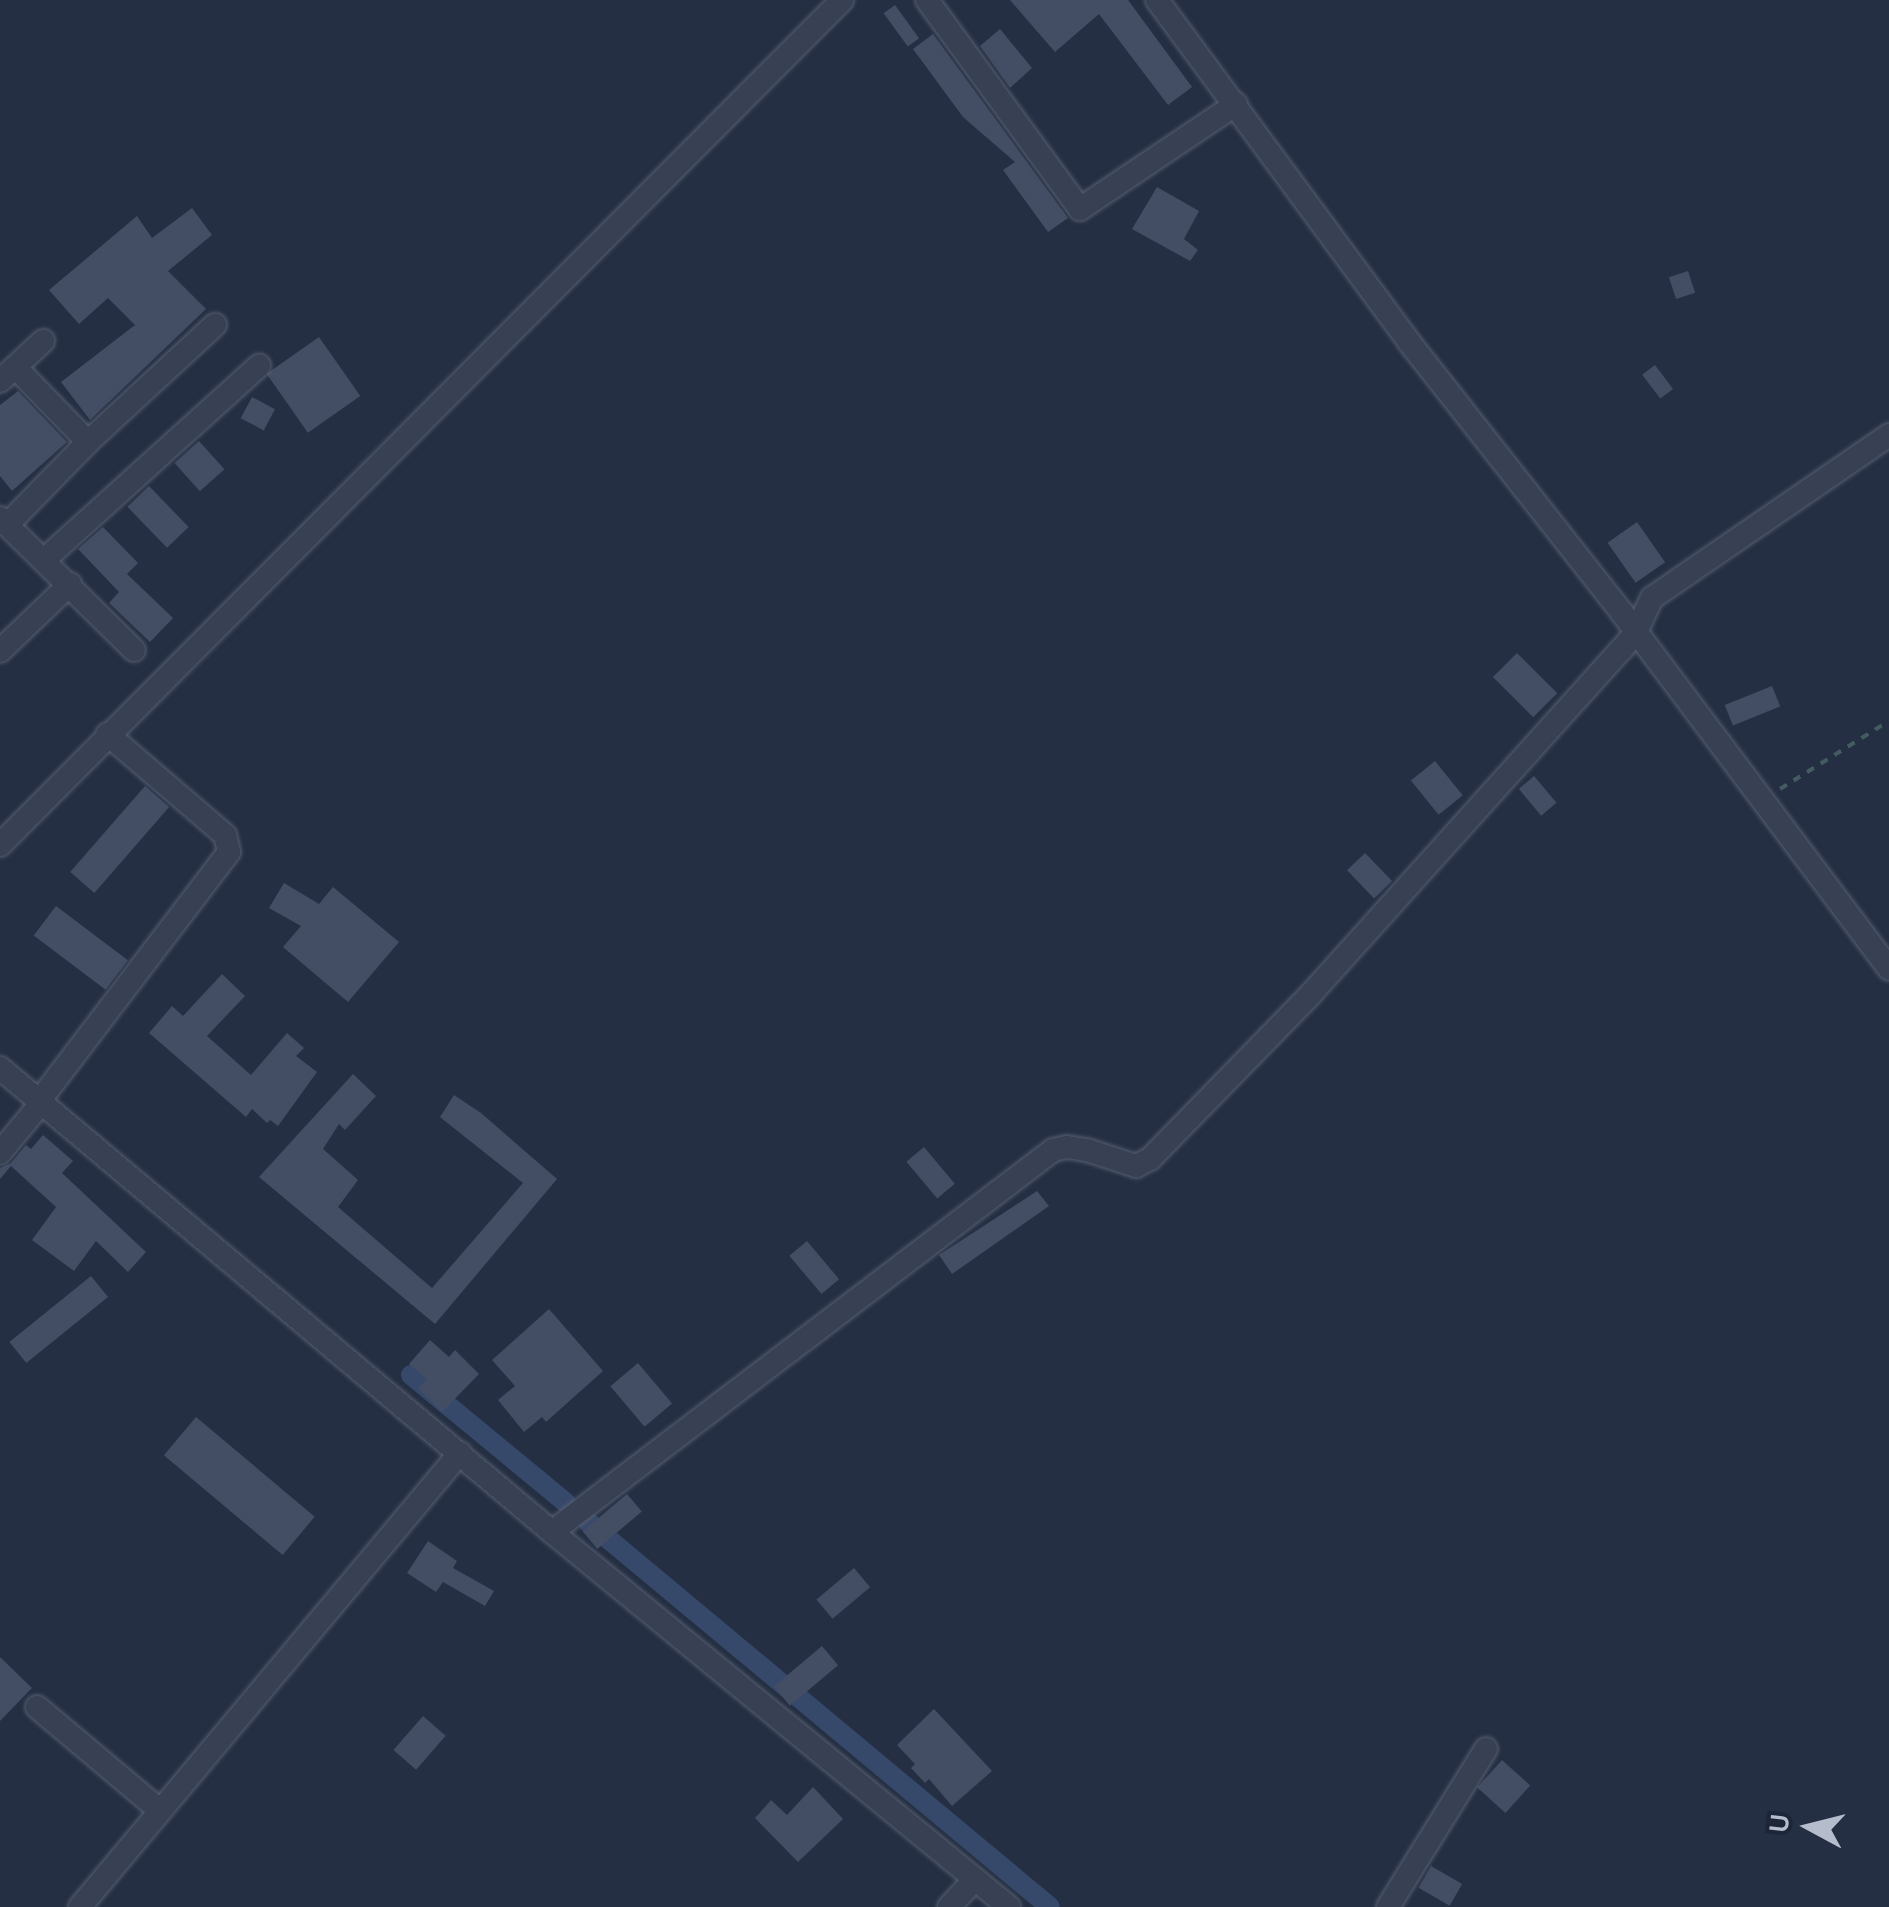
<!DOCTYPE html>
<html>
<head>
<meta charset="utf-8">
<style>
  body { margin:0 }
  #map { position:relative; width:1889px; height:1907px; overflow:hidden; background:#242f43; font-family:Karla,sans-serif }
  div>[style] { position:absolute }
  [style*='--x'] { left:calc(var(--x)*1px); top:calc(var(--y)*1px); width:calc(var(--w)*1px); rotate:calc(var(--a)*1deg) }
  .canal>* { height:20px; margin:-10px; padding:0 10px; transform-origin:10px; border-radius:10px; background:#37496b }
  .building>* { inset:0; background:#434e65; transform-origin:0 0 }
  .path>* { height:4px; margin-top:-2px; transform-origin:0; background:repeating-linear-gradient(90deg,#445b61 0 8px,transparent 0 16px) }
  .roads { filter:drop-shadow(0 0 2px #565f70) drop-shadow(0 0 2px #565f70) }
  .minor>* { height:22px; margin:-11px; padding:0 11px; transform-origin:11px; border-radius:11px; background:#384153 }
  span { translate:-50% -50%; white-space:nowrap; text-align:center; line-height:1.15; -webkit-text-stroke:10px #1d2638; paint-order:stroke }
  .north { position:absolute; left:1759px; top:1777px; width:100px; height:100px; -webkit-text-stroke:8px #1d2638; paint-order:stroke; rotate:277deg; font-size:28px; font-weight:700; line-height:40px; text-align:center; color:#b5bdcd }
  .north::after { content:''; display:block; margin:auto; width:35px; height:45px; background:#b5bdcd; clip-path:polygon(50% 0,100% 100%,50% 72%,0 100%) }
</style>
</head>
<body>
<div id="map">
  <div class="canal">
    <div style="--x:411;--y:1375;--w:200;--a:39.5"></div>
    <div style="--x:588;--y:1522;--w:601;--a:39.81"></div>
  </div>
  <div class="building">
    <div style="clip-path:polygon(1010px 0,1128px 0,1192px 87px,1168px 105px,1099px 14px,1055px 52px)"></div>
    <div style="left:895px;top:5px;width:41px;height:14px;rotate:54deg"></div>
    <div style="clip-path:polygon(1000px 29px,1032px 68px,1010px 88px,980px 46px)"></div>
    <div style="clip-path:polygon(933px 34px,1068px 218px,1048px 232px,1003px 170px,1015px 162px,963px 117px,913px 49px)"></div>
    <div style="clip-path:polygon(1157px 187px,1199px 211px,1184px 239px,1198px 250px,1190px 261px,1132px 229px)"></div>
    <div style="clip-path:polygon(192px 208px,212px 235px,168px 271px,206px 309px,90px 420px,61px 382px,135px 325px,108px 298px,79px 324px,49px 290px,137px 216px,152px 238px)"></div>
    <div style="left:1688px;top:271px;width:23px;height:20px;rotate:72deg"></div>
    <div style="left:319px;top:337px;width:72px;height:64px;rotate:55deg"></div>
    <div style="left:1655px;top:365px;width:30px;height:16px;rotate:53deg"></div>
    <div style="clip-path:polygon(18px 391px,67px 442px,12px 491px,0 476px,0 405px)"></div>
    <div style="left:252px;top:397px;width:26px;height:24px;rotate:28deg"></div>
    <div style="left:199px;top:441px;width:38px;height:33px;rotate:48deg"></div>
    <div style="left:149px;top:486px;width:57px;height:30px;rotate:46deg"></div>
    <div style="left:1637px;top:522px;width:49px;height:36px;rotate:55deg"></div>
    <div style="clip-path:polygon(103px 527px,138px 563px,127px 574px,173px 618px,150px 642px,109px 603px,119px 592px,78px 549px)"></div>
    <div style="left:1517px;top:653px;width:57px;height:34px;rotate:45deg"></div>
    <div style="left:1772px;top:686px;width:22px;height:51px;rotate:68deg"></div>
    <div style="left:1435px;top:761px;width:44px;height:31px;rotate:51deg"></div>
    <div style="left:1534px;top:776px;width:35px;height:20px;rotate:50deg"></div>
    <div style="left:145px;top:786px;width:32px;height:114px;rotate:41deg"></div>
    <div style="left:1365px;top:853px;width:39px;height:25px;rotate:46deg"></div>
    <div style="clip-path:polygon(284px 883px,319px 904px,333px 887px,399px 942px,348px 1002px,283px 947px,301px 926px,269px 908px)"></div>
    <div style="left:56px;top:906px;width:90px;height:37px;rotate:37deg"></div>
    <div style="clip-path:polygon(222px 974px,245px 996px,207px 1036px,251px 1075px,287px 1033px,304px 1048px,296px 1056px,317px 1072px,278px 1126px,270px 1120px,267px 1123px,252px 1109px,246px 1117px,149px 1033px,172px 1006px,183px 1016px)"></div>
    <div style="clip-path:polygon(353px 1074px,376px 1096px,345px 1130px,339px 1124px,323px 1149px,358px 1180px,338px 1207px,432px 1288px,523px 1183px,440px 1117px,454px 1095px,481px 1113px,557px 1179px,435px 1324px,259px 1177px)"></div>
    <div style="clip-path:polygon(43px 1135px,73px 1161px,62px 1173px,146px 1252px,128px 1272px,96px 1241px,74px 1271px,32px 1240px,56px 1207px,11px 1166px,0 1179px,0 1168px,11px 1163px,26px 1145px,31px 1149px)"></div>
    <div style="left:924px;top:1147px;width:48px;height:23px;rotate:50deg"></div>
    <div style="clip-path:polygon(1037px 1191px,1049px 1206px,952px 1274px,939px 1255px)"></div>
    <div style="left:807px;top:1241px;width:50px;height:23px;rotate:50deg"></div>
    <div style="left:91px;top:1276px;width:27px;height:105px;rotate:51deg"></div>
    <div style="clip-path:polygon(549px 1309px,603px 1371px,546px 1422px,542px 1417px,524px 1432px,498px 1400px,515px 1386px,492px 1360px)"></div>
    <div style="clip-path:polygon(430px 1340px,449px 1357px,455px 1350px,479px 1374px,442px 1412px,418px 1388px,427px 1379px,409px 1364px)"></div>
    <div style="left:638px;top:1363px;width:53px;height:36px;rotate:50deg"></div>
    <div style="left:196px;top:1417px;width:155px;height:50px;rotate:40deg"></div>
    <div style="left:627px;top:1494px;width:23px;height:58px;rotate:50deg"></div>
    <div style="clip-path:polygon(428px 1541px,457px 1561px,453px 1568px,494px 1591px,485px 1606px,443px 1582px,436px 1592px,407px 1573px)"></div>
    <div style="left:854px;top:1568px;width:25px;height:49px;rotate:50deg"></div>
    <div style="left:822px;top:1646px;width:25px;height:63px;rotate:50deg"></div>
    <div style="clip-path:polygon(0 1657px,32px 1688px,0 1721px)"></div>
    <div style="clip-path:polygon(934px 1709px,992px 1771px,952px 1806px,929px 1779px,925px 1783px,911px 1768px,915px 1764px,897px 1745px)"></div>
    <div style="left:423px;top:1716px;width:30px;height:45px;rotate:41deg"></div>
    <div style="left:1502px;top:1760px;width:38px;height:37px;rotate:42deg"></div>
    <div style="clip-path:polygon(813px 1787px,843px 1819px,798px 1862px,755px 1818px,771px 1800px,787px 1815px)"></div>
    <div style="left:1431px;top:1866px;width:36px;height:25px;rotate:30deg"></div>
  </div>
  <div class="path">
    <div style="--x:1780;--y:789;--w:128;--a:-32"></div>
  </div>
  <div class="roads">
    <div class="minor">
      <div style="--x:927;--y:0;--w:259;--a:53.8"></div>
      <div style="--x:1080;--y:209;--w:188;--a:-33.9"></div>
      <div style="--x:1157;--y:0;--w:425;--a:53.6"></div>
      <div style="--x:1409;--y:342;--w:345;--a:51.8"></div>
      <div style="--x:1622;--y:613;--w:445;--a:53.1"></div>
      <div style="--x:16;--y:368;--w:103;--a:45.8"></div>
      <div style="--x:0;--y:381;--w:59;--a:-42.9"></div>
      <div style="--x:0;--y:518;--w:188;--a:44.6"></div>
      <div style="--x:7;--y:525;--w:116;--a:-45.7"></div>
      <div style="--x:88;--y:442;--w:173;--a:-42.7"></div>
      <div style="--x:44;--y:560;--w:290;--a:-42.1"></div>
      <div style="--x:0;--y:651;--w:97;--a:-43.7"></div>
      <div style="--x:0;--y:845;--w:1193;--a:-45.1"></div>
      <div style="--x:0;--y:1068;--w:721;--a:40.05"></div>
      <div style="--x:552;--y:1532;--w:591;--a:39.37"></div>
      <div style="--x:40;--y:1100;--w:312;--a:-52.7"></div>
      <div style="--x:229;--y:852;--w:17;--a:-103"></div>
      <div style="--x:225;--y:835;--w:155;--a:-139.4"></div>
      <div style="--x:0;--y:1153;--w:66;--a:-50.5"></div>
      <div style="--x:552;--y:1532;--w:630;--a:-37.32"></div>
      <div style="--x:1053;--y:1150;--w:14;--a:-12"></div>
      <div style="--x:1067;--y:1147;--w:20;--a:9"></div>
      <div style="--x:1087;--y:1150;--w:52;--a:18.1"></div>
      <div style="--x:1136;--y:1166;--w:16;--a:-27"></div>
      <div style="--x:1150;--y:1159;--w:229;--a:-45.7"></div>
      <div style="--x:1310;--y:995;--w:466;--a:-48"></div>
      <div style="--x:1622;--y:649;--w:22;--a:-51"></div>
      <div style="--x:1636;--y:632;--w:38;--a:-65"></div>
      <div style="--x:1652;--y:598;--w:288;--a:-34.5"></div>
      <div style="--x:37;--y:1707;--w:158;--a:40.1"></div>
      <div style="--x:80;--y:1907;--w:592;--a:-50.07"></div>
      <div style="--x:949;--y:1907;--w:38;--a:-47"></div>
      <div style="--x:1388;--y:1907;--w:186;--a:-58.2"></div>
    </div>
  </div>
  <div class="north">U</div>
</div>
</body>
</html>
